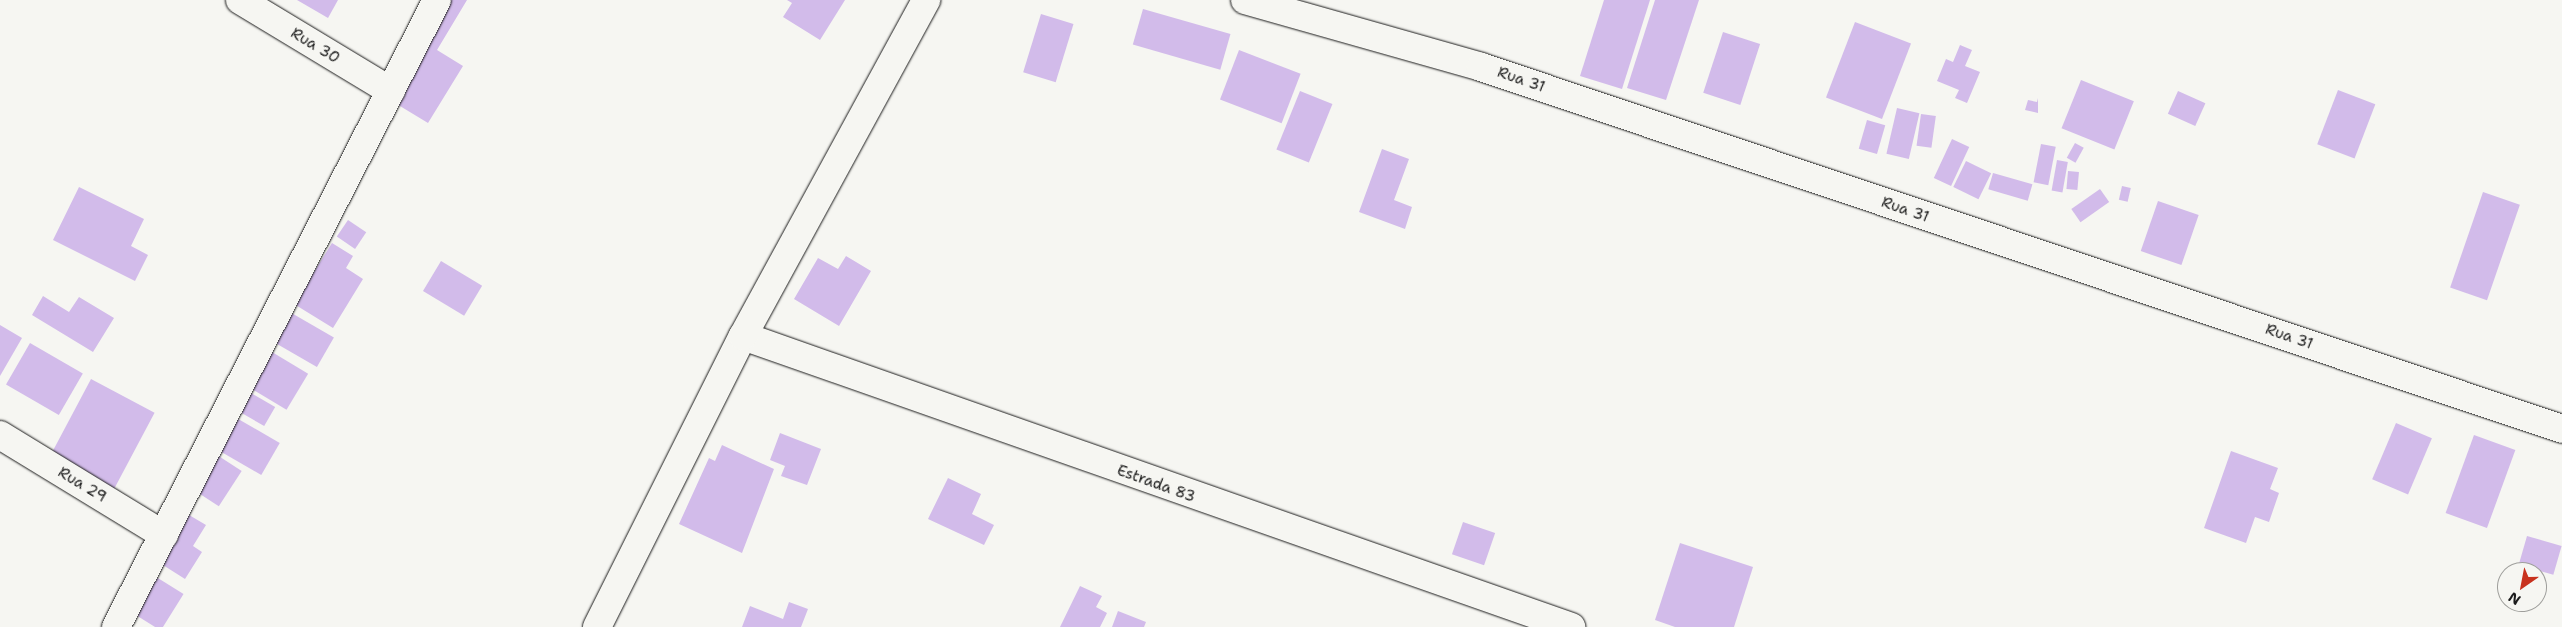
<!DOCTYPE html>
<html>
<head>
<meta charset="utf-8">
<style>
  body { margin:0 }
  #map { position:relative; width:2562px; height:627px; overflow:hidden; background:#f6f6f2; font-family:"Shantell Sans",sans-serif }
  div>[style] { position:absolute }
  [style*='--x'] { left:calc(var(--x)*1px); top:calc(var(--y)*1px); width:calc(var(--w)*1px); rotate:calc(var(--a)*1deg) }
  .building>* { inset:0; background:#d2bbea; transform-origin:0 0 }
  .roads { filter:drop-shadow(0 0 1px #1c1c1c) drop-shadow(0 0 1px #1c1c1c) }
  .minor>* { height:28px; margin:-14px; padding:0 14px; transform-origin:14px; border-radius:14px; background:#f6f6f2 }
  span { translate:-50% -50%; white-space:nowrap; text-align:center; line-height:1.15; -webkit-text-stroke:4.5px #f6f6f2; paint-order:stroke }
  .street-label { font-size:15px; color:#1c1c1c }
  .north { position:absolute; left:2497px; top:562px; width:50px; height:50px; box-sizing:border-box; background:#f6f6f2; border:1px solid #9f9f9c; border-radius:50%; rotate:213deg; font-size:14px; font-weight:700; line-height:20px; text-align:center; color:#1c1c1c }
  .north::after { content:''; display:block; margin:auto; width:18px; height:22px; background:#c8321e; clip-path:polygon(50% 0,100% 100%,50% 72%,0 100%) }
</style>
</head>
<body>
<div id="map">
  <div class="building">
    <div style="clip-path:polygon(297px 0,338px 0,328px 18px)"></div>
    <div style="clip-path:polygon(451px 0,467px 0,437px 50px,463px 66px,428px 123px,390px 100px)"></div>
    <div style="clip-path:polygon(787px 0,845px 0,820px 40px,783px 17px,792px 3px)"></div>
    <div style="clip-path:polygon(1604px 0,1650px 0,1622px 89px,1580px 76px)"></div>
    <div style="clip-path:polygon(1655px 0,1699px 0,1666px 100px,1627px 88px)"></div>
    <div style="left:1143px;top:9px;width:91px;height:37px;rotate:16deg"></div>
    <div style="left:1041px;top:14px;width:34px;height:61px;rotate:17deg"></div>
    <div style="left:1855px;top:22px;width:60px;height:81px;rotate:21deg"></div>
    <div style="left:1723px;top:32px;width:39px;height:64px;rotate:18deg"></div>
    <div style="clip-path:polygon(1960px 45px,1972px 50px,1965px 66px,1980px 72px,1967px 103px,1955px 98px,1959px 90px,1937px 81px,1946px 59px,1953px 62px)"></div>
    <div style="left:1239px;top:50px;width:66px;height:53px;rotate:21deg"></div>
    <div style="left:2081px;top:80px;width:57px;height:52px;rotate:22deg"></div>
    <div style="left:2338px;top:90px;width:40px;height:58px;rotate:21deg"></div>
    <div style="left:1300px;top:91px;width:35px;height:63px;rotate:22deg"></div>
    <div style="left:2178px;top:91px;width:30px;height:25px;rotate:24deg"></div>
    <div style="clip-path:polygon(2038px 98px,2038px 113px,2025px 110px,2028px 100px,2037px 102px)"></div>
    <div style="left:1897px;top:108px;width:23px;height:47px;rotate:13deg"></div>
    <div style="left:1921px;top:114px;width:15px;height:32px;rotate:8deg"></div>
    <div style="left:1867px;top:120px;width:19px;height:30px;rotate:16deg"></div>
    <div style="left:1952px;top:139px;width:19px;height:43px;rotate:25deg"></div>
    <div style="left:2075px;top:143px;width:10px;height:17px;rotate:29deg"></div>
    <div style="left:2041px;top:144px;width:15px;height:39px;rotate:11deg"></div>
    <div style="clip-path:polygon(1382px 149px,1409px 159px,1394px 200px,1412px 207px,1405px 229px,1359px 212px)"></div>
    <div style="left:2057px;top:160px;width:11px;height:31px;rotate:10deg"></div>
    <div style="left:1966px;top:161px;width:28px;height:29px;rotate:26deg"></div>
    <div style="left:2068px;top:171px;width:11px;height:18px;rotate:5deg"></div>
    <div style="left:1993px;top:173px;width:41px;height:17px;rotate:16deg"></div>
    <div style="left:2122px;top:186px;width:9px;height:14px;rotate:13deg"></div>
    <div style="clip-path:polygon(79px 187px,144px 219px,131px 246px,148px 255px,135px 281px,53px 240px)"></div>
    <div style="left:2100px;top:189px;width:16px;height:35px;rotate:55deg"></div>
    <div style="left:2483px;top:192px;width:39px;height:101px;rotate:19deg"></div>
    <div style="left:2158px;top:201px;width:43px;height:53px;rotate:19deg"></div>
    <div style="left:348px;top:220px;width:22px;height:20px;rotate:34deg"></div>
    <div style="clip-path:polygon(332px 243px,353px 256px,346px 268px,363px 279px,333px 328px,294px 304px)"></div>
    <div style="clip-path:polygon(846px 256px,871px 271px,839px 326px,794px 299px,818px 258px,838px 269px)"></div>
    <div style="left:441px;top:261px;width:48px;height:35px;rotate:31deg"></div>
    <div style="clip-path:polygon(43px 296px,69px 312px,79px 297px,114px 318px,93px 352px,32px 315px)"></div>
    <div style="left:288px;top:311px;width:53px;height:34px;rotate:30deg"></div>
    <div style="clip-path:polygon(0 325px,22px 338px,0 376px)"></div>
    <div style="left:30px;top:343px;width:61px;height:48px;rotate:30deg"></div>
    <div style="left:267px;top:349px;width:48px;height:42px;rotate:31deg"></div>
    <div style="left:91px;top:379px;width:72px;height:86px;rotate:28deg"></div>
    <div style="left:244px;top:389px;width:36px;height:22px;rotate:30deg"></div>
    <div style="left:233px;top:416px;width:54px;height:37px;rotate:30deg"></div>
    <div style="left:2396px;top:423px;width:39px;height:61px;rotate:23deg"></div>
    <div style="clip-path:polygon(780px 433px,821px 449px,807px 485px,781px 476px,785px 466px,770px 460px)"></div>
    <div style="left:2474px;top:435px;width:44px;height:83px;rotate:20deg"></div>
    <div style="clip-path:polygon(722px 445px,774px 469px,742px 553px,679px 524px,709px 458px,715px 461px)"></div>
    <div style="clip-path:polygon(2231px 451px,2278px 468px,2270px 489px,2279px 493px,2269px 522px,2255px 517px,2246px 543px,2204px 528px)"></div>
    <div style="left:214px;top:453px;width:33px;height:42px;rotate:33deg"></div>
    <div style="clip-path:polygon(948px 478px,981px 494px,972px 514px,994px 525px,984px 545px,928px 519px)"></div>
    <div style="clip-path:polygon(184px 512px,206px 525px,193px 546px,202px 552px,185px 579px,155px 560px)"></div>
    <div style="left:1463px;top:522px;width:34px;height:34px;rotate:19deg"></div>
    <div style="left:2527px;top:536px;width:36px;height:30px;rotate:16deg"></div>
    <div style="clip-path:polygon(1680px 543px,1753px 567px,1734px 627px,1675px 627px,1655px 620px)"></div>
    <div style="left:153px;top:575px;width:36px;height:43px;rotate:32deg"></div>
    <div style="clip-path:polygon(1080px 586px,1102px 596px,1096px 607px,1107px 613px,1100px 627px,1060px 627px)"></div>
    <div style="clip-path:polygon(789px 602px,808px 609px,801px 627px,742px 627px,750px 606px,783px 619px)"></div>
    <div style="clip-path:polygon(1118px 611px,1146px 622px,1144px 627px,1112px 627px)"></div>
  </div>
  <div class="roads">
    <div class="minor">
      <div style="--x:240;--y:0;--w:176;--a:31.1"></div>
      <div style="--x:1245;--y:0;--w:245;--a:15.8"></div>
      <div style="--x:1481;--y:67;--w:1140;--a:18.51"></div>
      <div style="--x:743;--y:336;--w:878;--a:19.36"></div>
      <div style="--x:0;--y:435;--w:192;--a:31.4"></div>
      <div style="--x:116;--y:627;--w:704;--a:-62.89"></div>
      <div style="--x:597;--y:627;--w:326;--a:-63.4"></div>
      <div style="--x:743;--y:336;--w:383;--a:-61.4"></div>
    </div>
  </div>
  <div class="street-label">
    <span style="left:315px;top:46px;rotate:31deg">Rua 30</span>
    <span style="left:1521px;top:80px;rotate:19deg">Rua 31</span>
    <span style="left:1905px;top:210px;rotate:19deg">Rua 31</span>
    <span style="left:2289px;top:337px;rotate:19deg">Rua 31</span>
    <span style="left:1156px;top:484px;rotate:20deg">Estrada 83</span>
    <span style="left:82px;top:485px;rotate:31deg">Rua 29</span>
  </div>
  <div class="north">N</div>
</div>
</body>
</html>
